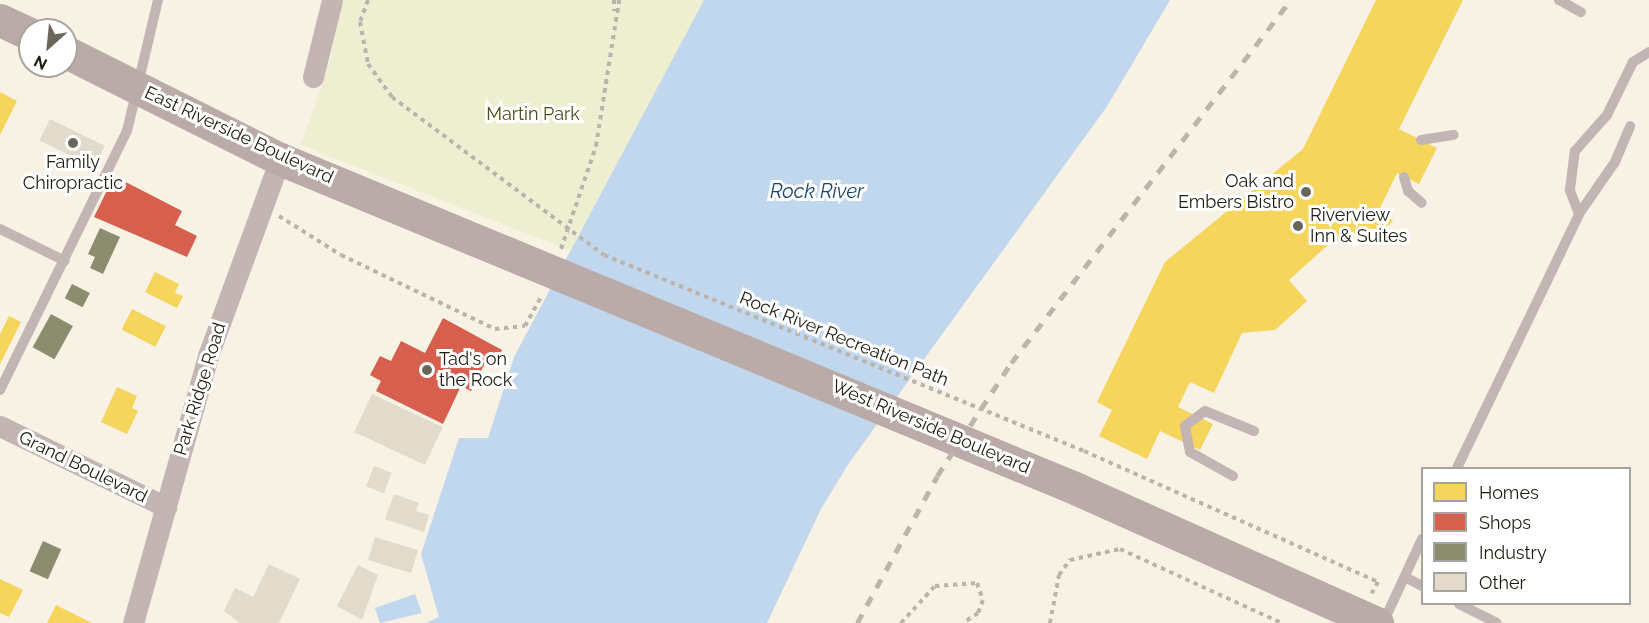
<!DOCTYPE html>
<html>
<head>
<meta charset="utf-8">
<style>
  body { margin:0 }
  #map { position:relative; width:1649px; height:623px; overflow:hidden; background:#f7f2e3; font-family:Raleway,sans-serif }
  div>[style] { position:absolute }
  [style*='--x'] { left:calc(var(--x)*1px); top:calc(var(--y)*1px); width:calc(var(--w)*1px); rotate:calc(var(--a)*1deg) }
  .green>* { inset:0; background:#eeeed1 }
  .water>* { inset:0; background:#c1d7ee }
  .homes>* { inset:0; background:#f6d55c; transform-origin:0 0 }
  .shops>* { inset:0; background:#d6604d }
  .industry>* { inset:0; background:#8c8c6e; transform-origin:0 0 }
  .building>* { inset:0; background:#e2dacb; transform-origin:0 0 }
  .path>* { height:4px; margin-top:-2px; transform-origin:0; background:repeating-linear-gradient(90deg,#bcb3ad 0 4.5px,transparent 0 9px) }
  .lane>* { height:10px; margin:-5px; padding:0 5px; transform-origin:5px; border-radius:5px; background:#c3b5b3 }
  .street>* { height:21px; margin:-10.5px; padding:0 10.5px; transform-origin:10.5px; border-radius:10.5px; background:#c3b5b3 }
  .primary>* { height:33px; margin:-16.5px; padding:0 16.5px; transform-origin:16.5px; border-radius:16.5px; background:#bbaba8 }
  .rail>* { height:4.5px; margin-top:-2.25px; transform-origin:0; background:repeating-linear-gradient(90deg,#bcb5ad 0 10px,transparent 0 20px) }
  .dots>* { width:16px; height:16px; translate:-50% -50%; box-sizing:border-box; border:3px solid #fff; border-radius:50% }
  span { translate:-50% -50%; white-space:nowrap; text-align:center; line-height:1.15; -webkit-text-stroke:6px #fff; paint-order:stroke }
  .park-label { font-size:18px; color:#4b4d16 }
  .street-label { font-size:18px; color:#1f1b0f }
  .poi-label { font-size:18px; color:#1f1b0f }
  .right { translate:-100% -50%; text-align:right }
  .left { translate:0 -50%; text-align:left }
  .water-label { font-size:20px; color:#154574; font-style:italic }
  .legend { position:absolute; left:1421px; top:467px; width:210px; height:138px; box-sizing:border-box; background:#fff; border:2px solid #a5a49f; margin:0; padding:8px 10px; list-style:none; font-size:18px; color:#1f1b0f }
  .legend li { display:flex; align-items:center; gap:12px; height:30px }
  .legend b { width:30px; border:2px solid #a5a49f }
  .north { position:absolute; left:18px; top:18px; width:60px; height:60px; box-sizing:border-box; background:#fff; border:2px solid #a5a49f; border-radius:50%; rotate:207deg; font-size:16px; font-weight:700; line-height:24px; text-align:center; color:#1f1b0f }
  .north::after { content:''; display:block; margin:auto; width:21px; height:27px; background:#6b6659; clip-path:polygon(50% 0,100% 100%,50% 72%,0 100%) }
</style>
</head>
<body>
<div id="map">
  <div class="green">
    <div style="clip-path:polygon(342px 0,712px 0,584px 256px,301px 145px,330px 61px)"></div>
  </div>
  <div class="water">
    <div style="clip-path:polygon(704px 0,1170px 0,1108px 105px,849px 463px,821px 509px,767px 623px,426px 623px,439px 617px,421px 554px,459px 438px,488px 438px,514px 357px)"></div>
    <div style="clip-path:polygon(415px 594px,422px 613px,380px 623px,375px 608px)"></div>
  </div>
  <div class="homes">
    <div style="clip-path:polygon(1376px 0,1463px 0,1399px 129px,1437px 148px,1419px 184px,1397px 173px,1380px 208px,1393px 221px,1371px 242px,1360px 231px,1328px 245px,1289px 280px,1307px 301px,1275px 330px,1242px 333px,1214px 393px,1190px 382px,1178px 407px,1213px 424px,1200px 450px,1160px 431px,1147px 459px,1099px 436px,1112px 410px,1097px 402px,1165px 262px,1303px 149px)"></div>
    <div style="clip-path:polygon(0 92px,17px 101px,0 135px)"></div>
    <div style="clip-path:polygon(155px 272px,179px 284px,175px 293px,183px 296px,177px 308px,145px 292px)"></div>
    <div style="left:132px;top:309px;width:38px;height:23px;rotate:27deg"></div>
    <div style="clip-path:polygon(9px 316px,21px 322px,0 364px,0 334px)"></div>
    <div style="clip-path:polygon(117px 387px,137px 396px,132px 408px,138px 411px,127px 434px,101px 422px)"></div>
    <div style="clip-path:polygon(0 579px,23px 590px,9px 617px,0 613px)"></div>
    <div style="clip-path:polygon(56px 605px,92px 623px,47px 623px)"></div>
  </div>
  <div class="shops">
    <div style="clip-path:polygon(114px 176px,182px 211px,175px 225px,197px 236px,187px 257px,94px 217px)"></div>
    <div style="clip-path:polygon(443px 318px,502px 350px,496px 364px,487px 359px,471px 391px,461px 386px,443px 424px,376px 391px,381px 381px,370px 375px,380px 356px,391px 361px,401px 341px,425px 353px)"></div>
  </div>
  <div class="industry">
    <div style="clip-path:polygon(100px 228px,120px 237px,103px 274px,90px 268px,95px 257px,88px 254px)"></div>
    <div style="left:72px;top:284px;width:20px;height:16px;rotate:27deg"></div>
    <div style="left:51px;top:314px;width:25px;height:38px;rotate:29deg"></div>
    <div style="left:43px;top:541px;width:20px;height:33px;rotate:24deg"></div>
  </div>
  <div class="building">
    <div style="left:50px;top:119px;width:61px;height:24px;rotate:26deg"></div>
    <div style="left:372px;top:394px;width:78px;height:42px;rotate:25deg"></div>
    <div style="left:374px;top:466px;width:19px;height:22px;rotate:21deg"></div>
    <div style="clip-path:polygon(394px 494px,419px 503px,416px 511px,429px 515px,424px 532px,385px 519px)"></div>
    <div style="left:375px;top:537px;width:45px;height:24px;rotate:17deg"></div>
    <div style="clip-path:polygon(269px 564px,300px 579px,279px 623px,240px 623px,224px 611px,235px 588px,253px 597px)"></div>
    <div style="clip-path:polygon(358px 565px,378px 575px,362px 620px,337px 606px)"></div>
  </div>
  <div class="path">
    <div style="--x:368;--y:0;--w:23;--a:110"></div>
    <div style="--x:360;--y:22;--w:43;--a:79.2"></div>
    <div style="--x:368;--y:64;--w:41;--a:54"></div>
    <div style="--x:392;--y:97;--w:264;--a:36.7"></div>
    <div style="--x:604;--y:255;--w:518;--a:22.21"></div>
    <div style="--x:1084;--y:451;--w:322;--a:24"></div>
    <div style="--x:1378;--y:582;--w:13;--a:119"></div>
    <div style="--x:614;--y:0;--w:11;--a:90"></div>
    <div style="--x:279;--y:216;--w:73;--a:32.2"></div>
    <div style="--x:341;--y:255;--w:171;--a:25.7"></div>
    <div style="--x:495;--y:329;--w:30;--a:-6"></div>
    <div style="--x:525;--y:326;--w:35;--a:-61"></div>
    <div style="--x:561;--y:249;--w:109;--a:-71.2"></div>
    <div style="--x:596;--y:146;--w:148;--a:-81"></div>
    <div style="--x:901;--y:623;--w:50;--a:-47.4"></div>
    <div style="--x:935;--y:586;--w:42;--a:-4.1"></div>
    <div style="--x:977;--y:583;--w:18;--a:71"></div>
    <div style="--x:983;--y:600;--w:14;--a:111"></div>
    <div style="--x:978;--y:613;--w:18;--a:146"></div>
    <div style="--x:1050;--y:623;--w:49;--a:-79.4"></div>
    <div style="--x:1059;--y:575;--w:19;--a:-54"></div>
    <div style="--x:1070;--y:560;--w:51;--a:-12.4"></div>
    <div style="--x:1120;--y:549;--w:178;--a:24.6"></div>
  </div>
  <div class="lane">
    <div style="--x:1559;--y:0;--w:25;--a:29"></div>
    <div style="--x:1421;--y:140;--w:33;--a:-9"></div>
    <div style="--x:1404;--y:177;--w:15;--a:74"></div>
    <div style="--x:1408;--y:191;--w:18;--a:41"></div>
    <div style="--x:1579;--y:214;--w:26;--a:-111"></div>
    <div style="--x:1570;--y:190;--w:39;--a:-83"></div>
    <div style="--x:1575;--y:151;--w:48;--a:-48.4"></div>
    <div style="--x:1607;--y:115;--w:59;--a:-63.9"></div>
    <div style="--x:1633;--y:62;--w:19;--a:-32"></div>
    <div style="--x:0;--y:229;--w:72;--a:26.2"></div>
    <div style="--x:0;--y:390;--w:288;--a:-63.9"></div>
    <div style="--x:127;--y:131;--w:135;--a:-76.7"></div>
    <div style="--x:1457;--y:468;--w:282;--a:-64.3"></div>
    <div style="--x:1579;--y:214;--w:63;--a:-55.3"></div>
    <div style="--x:1615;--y:162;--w:39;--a:-67"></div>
    <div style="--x:1233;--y:476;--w:49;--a:-150.8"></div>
    <div style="--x:1190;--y:452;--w:26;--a:-101"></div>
    <div style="--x:1185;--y:426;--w:25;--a:-37"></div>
    <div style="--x:1205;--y:411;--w:53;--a:22.2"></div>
    <div style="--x:1405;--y:577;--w:19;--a:28"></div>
    <div style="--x:1459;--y:604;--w:42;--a:26.6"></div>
    <div style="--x:1383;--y:623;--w:93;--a:-65.1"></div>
  </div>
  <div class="street">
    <div style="--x:313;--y:77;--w:79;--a:-76.1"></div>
    <div style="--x:0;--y:426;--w:185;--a:26"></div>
    <div style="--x:133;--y:623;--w:280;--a:-74.3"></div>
    <div style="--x:209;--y:353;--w:207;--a:-69.9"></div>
  </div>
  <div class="primary">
    <div style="--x:0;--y:20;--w:33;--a:25"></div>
    <div style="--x:66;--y:52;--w:239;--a:26.6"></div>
    <div style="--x:280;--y:159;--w:863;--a:22.49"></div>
    <div style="--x:1077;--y:489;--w:329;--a:24.1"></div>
  </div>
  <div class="rail">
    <div style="--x:857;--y:623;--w:167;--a:-61.4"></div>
    <div style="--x:937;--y:476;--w:135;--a:-56.8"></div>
    <div style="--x:1011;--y:363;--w:458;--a:-52.4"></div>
  </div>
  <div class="dots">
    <div style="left:73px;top:143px;background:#6b6659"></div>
    <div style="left:1306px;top:192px;background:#6b6659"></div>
    <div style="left:1298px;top:226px;background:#6b6659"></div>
    <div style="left:427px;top:370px;background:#6b6659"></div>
  </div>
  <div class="park-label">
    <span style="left:533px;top:114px">Martin Park</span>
  </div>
  <div class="street-label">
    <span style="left:239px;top:135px;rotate:25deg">East Riverside Boulevard</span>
    <span style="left:844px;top:339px;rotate:22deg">Rock River Recreation Path</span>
    <span style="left:200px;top:389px;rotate:-73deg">Park Ridge Road</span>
    <span style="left:931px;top:427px;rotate:23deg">West Riverside Boulevard</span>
    <span style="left:83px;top:467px;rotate:26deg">Grand Boulevard</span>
  </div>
  <div class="poi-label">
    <span style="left:73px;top:173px">Family<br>Chiropractic</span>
    <span class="right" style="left:1294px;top:192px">Oak and<br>Embers Bistro</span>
    <span class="left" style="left:1310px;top:226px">Riverview<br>Inn &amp; Suites</span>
    <span class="left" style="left:439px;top:370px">Tad's on<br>the Rock</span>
  </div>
  <div class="water-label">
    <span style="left:817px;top:191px">Rock River</span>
  </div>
  <ul class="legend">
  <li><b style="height:16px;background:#f6d55c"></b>Homes</li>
  <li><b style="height:16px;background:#d6604d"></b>Shops</li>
  <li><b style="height:16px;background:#8c8c6e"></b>Industry</li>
  <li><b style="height:16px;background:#e2dacb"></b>Other</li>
  </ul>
  <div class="north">N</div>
</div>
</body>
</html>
